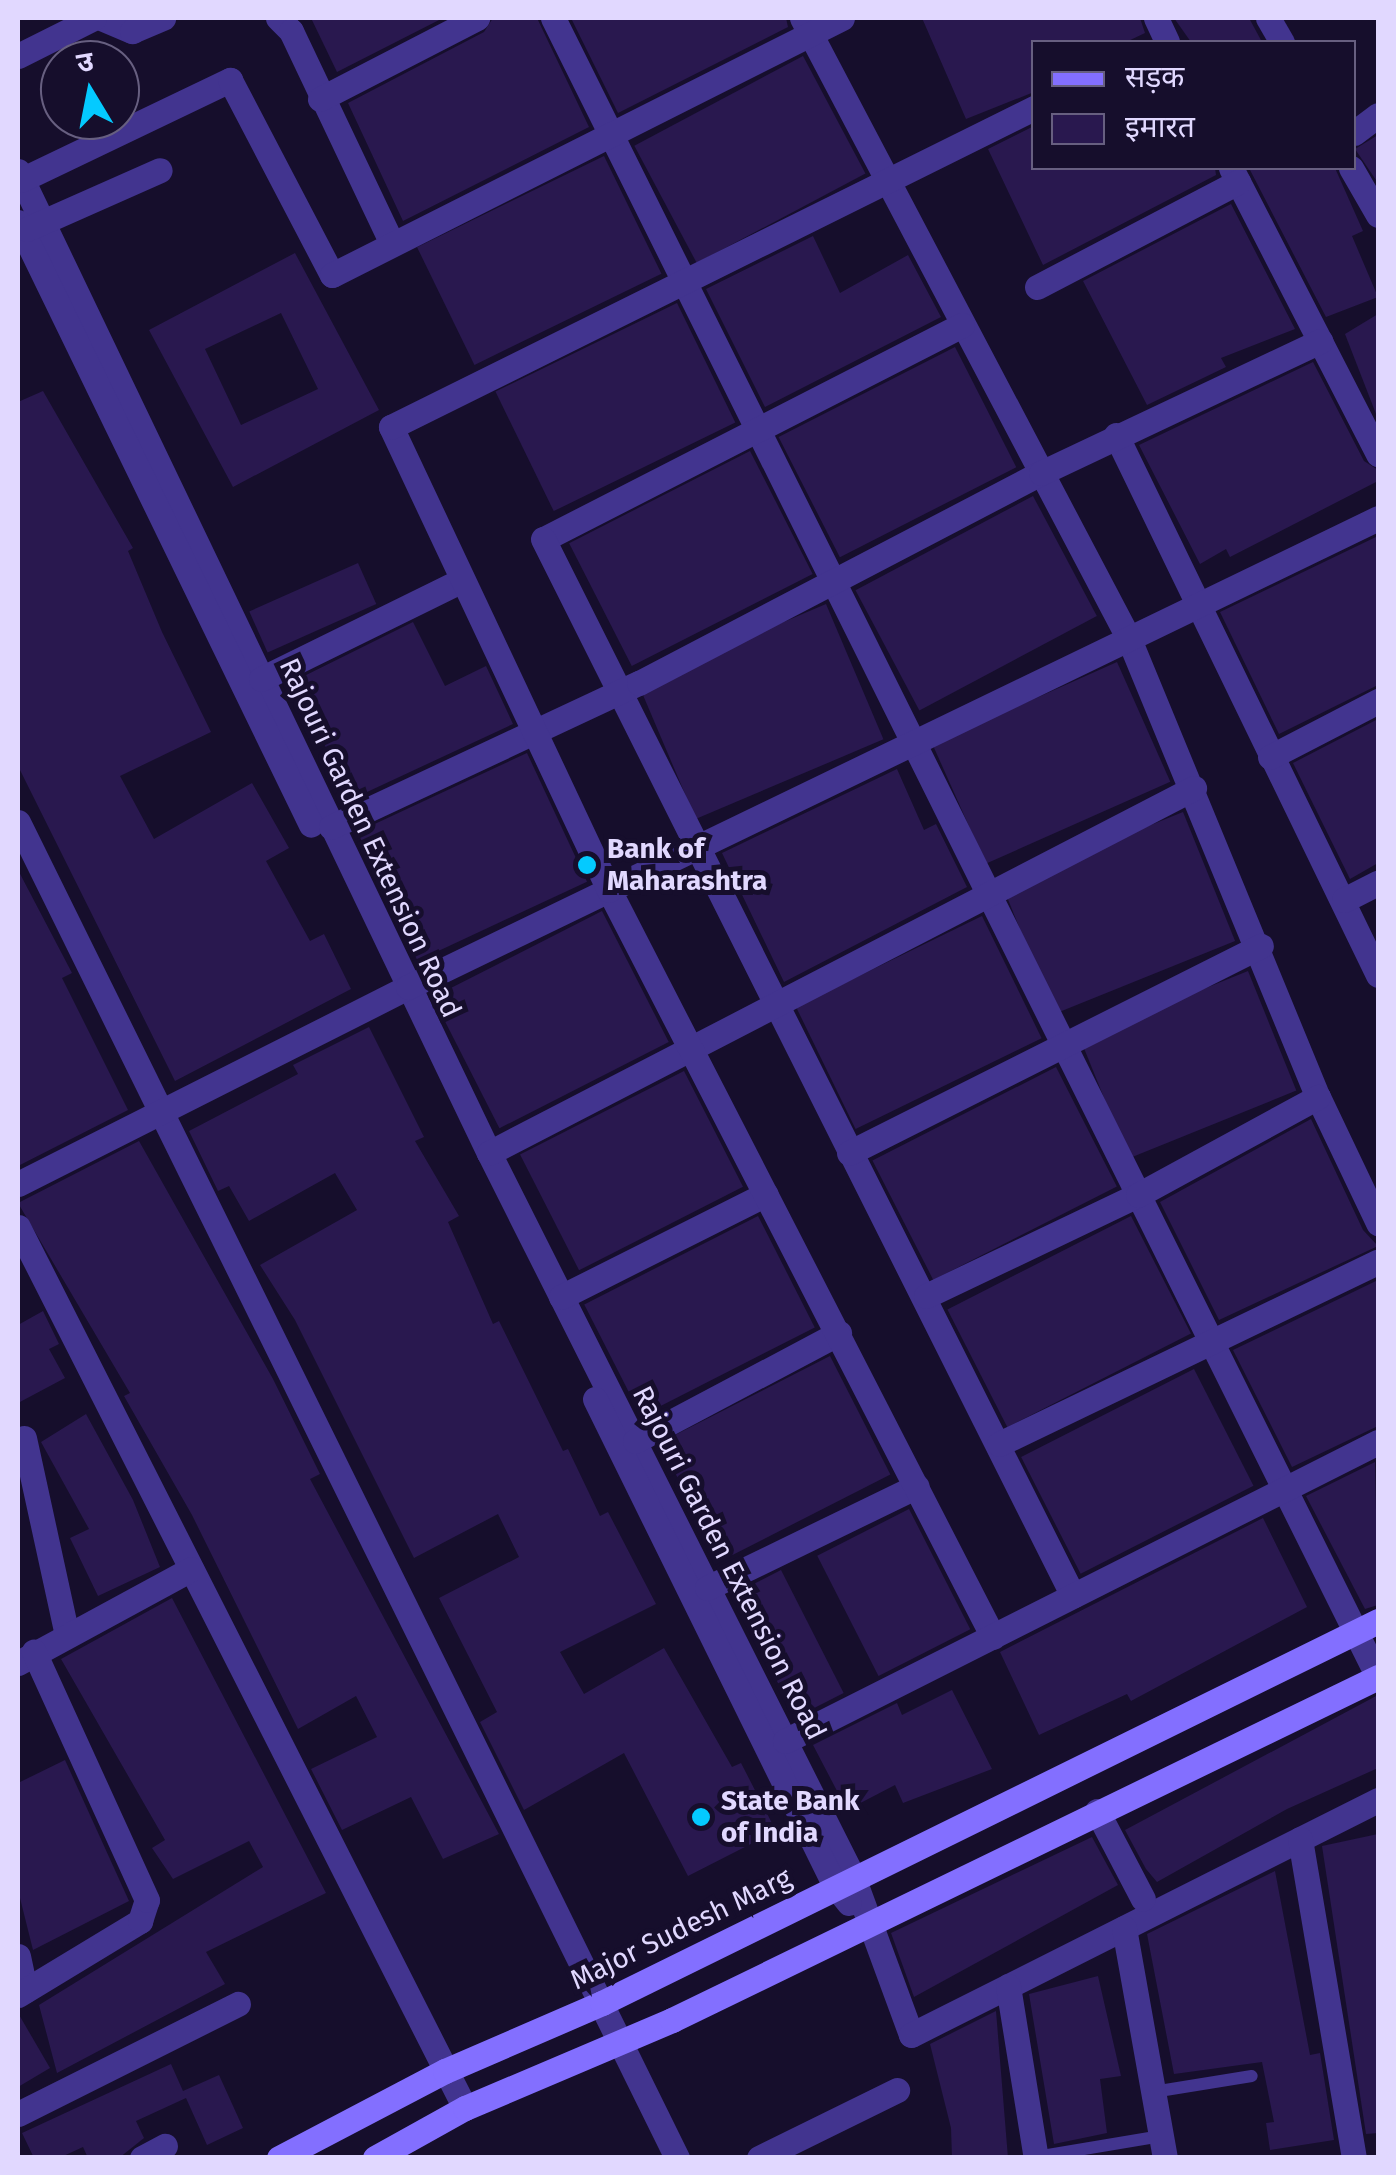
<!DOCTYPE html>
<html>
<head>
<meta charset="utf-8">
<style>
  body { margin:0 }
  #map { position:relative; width:1396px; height:2175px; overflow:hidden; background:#160e2c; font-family:"Fira Sans","Noto Sans Devanagari",sans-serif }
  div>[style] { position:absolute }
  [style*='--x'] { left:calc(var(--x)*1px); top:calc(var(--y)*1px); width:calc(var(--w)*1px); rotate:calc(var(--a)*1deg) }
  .building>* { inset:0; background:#29184f; transform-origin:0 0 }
  .lane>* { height:12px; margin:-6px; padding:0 6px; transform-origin:6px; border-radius:6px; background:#42348f }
  .street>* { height:25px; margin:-12.5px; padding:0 12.5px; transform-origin:12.5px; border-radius:12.5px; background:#42348f }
  .secondary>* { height:25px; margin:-12.5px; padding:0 12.5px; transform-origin:12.5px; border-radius:12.5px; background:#836fff }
  .dots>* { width:28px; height:28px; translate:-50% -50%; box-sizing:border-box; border:5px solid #160e2c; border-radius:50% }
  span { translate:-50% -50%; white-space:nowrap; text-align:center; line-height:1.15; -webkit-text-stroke:10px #160e2c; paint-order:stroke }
  .street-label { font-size:28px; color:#e1d8ff }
  .poi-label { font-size:28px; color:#e1d8ff; font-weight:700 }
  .left { translate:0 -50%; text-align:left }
  .frame { position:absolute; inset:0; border:20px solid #e1d8ff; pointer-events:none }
  .legend { position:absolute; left:1031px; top:40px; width:325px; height:130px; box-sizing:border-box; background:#160e2c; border:2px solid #675f80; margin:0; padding:12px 18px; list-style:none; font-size:30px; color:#e1d8ff }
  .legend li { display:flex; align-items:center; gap:20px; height:50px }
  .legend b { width:50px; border:2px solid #675f80 }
  .north { position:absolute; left:40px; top:40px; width:100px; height:100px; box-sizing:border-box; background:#160e2c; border:2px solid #675f80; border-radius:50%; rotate:350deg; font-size:28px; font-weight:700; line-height:40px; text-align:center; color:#e1d8ff }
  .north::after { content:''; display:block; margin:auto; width:35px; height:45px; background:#04caff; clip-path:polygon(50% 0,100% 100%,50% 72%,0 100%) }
</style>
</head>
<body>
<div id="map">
  <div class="building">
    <div style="clip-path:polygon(311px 18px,443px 18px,337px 72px)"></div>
    <div style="clip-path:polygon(493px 18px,537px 18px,589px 127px,403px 221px,348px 103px,484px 32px)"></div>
    <div style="clip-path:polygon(571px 18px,786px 18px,788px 27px,618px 113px)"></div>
    <div style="clip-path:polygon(922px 18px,1140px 18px,1145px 33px,1126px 42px,1034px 42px,1034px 92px,966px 119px)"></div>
    <div style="clip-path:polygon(1174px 18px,1249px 18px,1262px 42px,1191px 42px)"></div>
    <div style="left:803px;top:56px;width:133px;height:191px;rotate:62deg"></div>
    <div style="clip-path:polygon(1034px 126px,1034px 168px,1215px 168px,1216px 175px,1043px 265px,988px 149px)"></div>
    <div style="clip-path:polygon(1378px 135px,1378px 183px,1355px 149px)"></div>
    <div style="left:604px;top:156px;width:131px;height:208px;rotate:64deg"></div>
    <div style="clip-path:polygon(1249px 168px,1335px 168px,1363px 231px,1352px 236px,1378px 297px,1326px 317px)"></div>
    <div style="clip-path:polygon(1231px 204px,1295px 329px,1221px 358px,1226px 367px,1147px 405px,1083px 281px)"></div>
    <div style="clip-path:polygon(813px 236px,840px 293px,908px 255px,941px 317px,765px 407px,706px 289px)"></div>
    <div style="clip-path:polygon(evenodd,295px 253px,379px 410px,233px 487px,149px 330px,295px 253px,281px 313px,318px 389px,241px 425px,205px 349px,281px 313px)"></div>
    <div style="left:677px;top:303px;width:133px;height:202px;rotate:64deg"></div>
    <div style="clip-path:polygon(1378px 314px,1378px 419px,1345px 334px)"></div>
    <div style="left:955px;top:347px;width:135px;height:198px;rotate:63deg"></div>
    <div style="clip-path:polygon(1313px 362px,1364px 461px,1378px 470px,1378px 481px,1230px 557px,1226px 549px,1200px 564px,1139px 445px)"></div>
    <div style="clip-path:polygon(43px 391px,133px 548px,128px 551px,162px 632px,211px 732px,120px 776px,154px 839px,252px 783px,289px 848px,266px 861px,310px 941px,324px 934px,351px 989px,175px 1081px,18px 766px,18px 402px)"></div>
    <div style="left:750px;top:451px;width:138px;height:203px;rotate:63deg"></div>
    <div style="left:1033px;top:496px;width:136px;height:201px;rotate:62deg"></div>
    <div style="clip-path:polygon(1378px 536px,1378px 685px,1279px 734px,1220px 612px)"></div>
    <div style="left:358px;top:563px;width:45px;height:119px;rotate:66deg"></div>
    <div style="left:826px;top:604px;width:147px;height:204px;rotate:67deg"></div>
    <div style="clip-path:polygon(413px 622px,445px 686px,486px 666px,513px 724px,352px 799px,315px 726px,307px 730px,286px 685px)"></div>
    <div style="left:1117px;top:662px;width:131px;height:202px;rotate:66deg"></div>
    <div style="clip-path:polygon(1378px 719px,1378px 863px,1350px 879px,1293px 763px)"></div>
    <div style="left:527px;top:753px;width:142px;height:187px;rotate:65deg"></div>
    <div style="clip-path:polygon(897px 769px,924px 830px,936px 824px,967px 887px,784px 982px,722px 853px)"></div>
    <div style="left:1183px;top:812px;width:139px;height:195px;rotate:68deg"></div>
    <div style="clip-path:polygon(18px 870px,72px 973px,62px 978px,128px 1110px,18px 1166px)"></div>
    <div style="left:602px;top:911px;width:147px;height:190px;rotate:63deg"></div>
    <div style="left:982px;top:916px;width:136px;height:207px;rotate:64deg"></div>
    <div style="left:1248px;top:971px;width:129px;height:181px;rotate:68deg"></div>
    <div style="clip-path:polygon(369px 1027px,424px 1137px,415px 1141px,459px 1216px,448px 1222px,493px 1324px,499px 1321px,563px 1451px,568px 1449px,600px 1516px,608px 1512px,656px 1604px,560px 1652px,584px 1694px,664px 1648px,732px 1767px,741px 1763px,776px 1831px,688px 1876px,624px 1753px,524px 1810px,480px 1722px,497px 1712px,439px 1598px,519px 1557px,498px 1514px,414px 1558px,295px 1320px,260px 1265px,357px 1210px,335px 1173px,249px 1221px,229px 1186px,218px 1191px,189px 1131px,298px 1074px,293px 1065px)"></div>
    <div style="left:1056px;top:1067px;width:134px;height:206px;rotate:63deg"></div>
    <div style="left:684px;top:1071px;width:130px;height:184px;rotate:63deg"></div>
    <div style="clip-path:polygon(1311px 1119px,1363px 1230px,1378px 1246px,1219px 1320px,1160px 1202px)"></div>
    <div style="clip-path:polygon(139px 1141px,273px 1379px,320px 1474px,310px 1479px,499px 1834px,443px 1859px,411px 1797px,342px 1830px,311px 1769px,377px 1737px,356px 1696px,298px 1729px,192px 1515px,124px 1396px,130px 1393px,18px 1203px)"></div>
    <div style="left:758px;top:1216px;width:125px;height:195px;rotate:63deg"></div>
    <div style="left:1131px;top:1216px;width:132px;height:206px;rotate:63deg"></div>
    <div style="clip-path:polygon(1378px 1280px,1378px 1426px,1292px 1467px,1233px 1350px)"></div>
    <div style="clip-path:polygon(43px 1311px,59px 1344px,49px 1349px,65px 1378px,18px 1403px,18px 1325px)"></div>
    <div style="left:830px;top:1356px;width:133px;height:191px;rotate:63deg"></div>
    <div style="left:1194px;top:1369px;width:131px;height:194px;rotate:63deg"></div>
    <div style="clip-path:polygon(86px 1414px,133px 1500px,160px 1567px,98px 1596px,70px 1538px,89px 1529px,41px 1442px)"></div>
    <div style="clip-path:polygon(1375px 1462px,1378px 1605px,1365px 1609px,1306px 1496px)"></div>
    <div style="left:909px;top:1509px;width:135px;height:103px;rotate:63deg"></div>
    <div style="clip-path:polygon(1263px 1518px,1307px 1607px,1131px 1701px,1127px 1694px,1039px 1735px,1000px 1652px)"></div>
    <div style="left:781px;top:1570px;width:138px;height:54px;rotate:63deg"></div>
    <div style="clip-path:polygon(172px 1598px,326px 1893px,206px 1952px,225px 1984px,57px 2073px,39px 2005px,263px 1867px,249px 1841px,173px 1879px,152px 1848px,165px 1840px,61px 1659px)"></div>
    <div style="clip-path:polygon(952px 1690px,992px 1769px,903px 1803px,895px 1785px,847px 1810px,813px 1745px,897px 1703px,902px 1715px)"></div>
    <div style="clip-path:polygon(1378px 1695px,1378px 1768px,1287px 1809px,1157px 1882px,1146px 1869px,1125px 1830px)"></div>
    <div style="clip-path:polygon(65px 1760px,129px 1901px,33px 1950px,18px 1890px,18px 1783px)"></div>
    <div style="clip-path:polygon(1378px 1834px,1378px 2133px,1366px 2134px,1322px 1846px)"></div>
    <div style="clip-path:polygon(1092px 1837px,1118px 1885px,914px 1997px,891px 1933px)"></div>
    <div style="clip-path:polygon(1275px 1871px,1310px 2055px,1320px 2053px,1334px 2140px,1270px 2150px,1266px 2123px,1274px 2122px,1262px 2062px,1174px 2074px,1147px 1934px)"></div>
    <div style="clip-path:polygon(1098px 1976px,1121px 2076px,1100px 2079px,1107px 2133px,1054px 2144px,1029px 1994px)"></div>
    <div style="clip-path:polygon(996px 2011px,1008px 2158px,952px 2158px,951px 2128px,930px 2044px)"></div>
    <div style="clip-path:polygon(18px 2013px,50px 2068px,18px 2087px)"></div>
    <div style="clip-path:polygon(171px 2064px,183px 2091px,219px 2075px,243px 2128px,207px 2145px,186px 2098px,136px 2121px,144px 2138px,119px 2158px,88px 2158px,83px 2147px,59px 2158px,34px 2158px,22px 2133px)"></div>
  </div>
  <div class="lane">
    <div style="--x:1153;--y:2092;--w:100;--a:-9.2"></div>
    <div style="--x:1036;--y:2157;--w:127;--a:-9.5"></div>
  </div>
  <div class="street">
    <div style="--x:101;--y:18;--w:34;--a:23"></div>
    <div style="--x:132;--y:31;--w:34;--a:-23"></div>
    <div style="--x:278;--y:18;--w:18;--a:45"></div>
    <div style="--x:291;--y:31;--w:233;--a:64.6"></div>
    <div style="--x:553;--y:18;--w:1853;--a:63.56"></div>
    <div style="--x:802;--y:18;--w:702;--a:62.23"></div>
    <div style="--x:1129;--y:639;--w:495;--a:67.6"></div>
    <div style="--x:1318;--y:1097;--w:140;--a:64.5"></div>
    <div style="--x:1156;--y:18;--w:26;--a:65"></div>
    <div style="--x:1268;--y:18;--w:28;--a:60"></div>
    <div style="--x:18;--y:56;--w:85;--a:-26.6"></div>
    <div style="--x:320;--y:99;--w:177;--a:-27.3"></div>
    <div style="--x:1354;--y:133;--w:30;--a:-37"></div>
    <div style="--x:1231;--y:168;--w:322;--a:62.8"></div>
    <div style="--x:1351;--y:168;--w:54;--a:60.1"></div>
    <div style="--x:18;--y:171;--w:1089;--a:64.38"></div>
    <div style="--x:489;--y:1153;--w:810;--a:63.31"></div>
    <div style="--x:853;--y:1877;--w:168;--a:69.8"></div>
    <div style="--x:911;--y:2035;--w:523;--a:-26.71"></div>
    <div style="--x:21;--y:180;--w:232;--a:-25.6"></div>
    <div style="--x:230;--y:80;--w:220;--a:62.4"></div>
    <div style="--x:332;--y:275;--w:571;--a:-26.74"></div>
    <div style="--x:18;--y:222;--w:670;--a:64.08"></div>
    <div style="--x:27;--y:229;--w:145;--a:-23.9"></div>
    <div style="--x:1037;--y:287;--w:227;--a:-27.6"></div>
    <div style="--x:962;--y:325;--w:470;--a:152.9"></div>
    <div style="--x:543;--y:539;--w:1182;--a:63.37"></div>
    <div style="--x:1116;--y:435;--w:600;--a:64.12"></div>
    <div style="--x:261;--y:679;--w:222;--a:-26.2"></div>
    <div style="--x:1270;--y:757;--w:122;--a:-27.4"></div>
    <div style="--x:18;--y:822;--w:1490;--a:63.74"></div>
    <div style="--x:331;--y:827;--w:340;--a:-25.1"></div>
    <div style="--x:639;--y:683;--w:454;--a:-27.6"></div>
    <div style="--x:1041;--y:473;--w:309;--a:-25.3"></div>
    <div style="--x:1344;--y:900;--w:38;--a:-27"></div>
    <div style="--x:489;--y:1153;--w:794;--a:-27.37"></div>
    <div style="--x:849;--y:1153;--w:461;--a:-26.7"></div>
    <div style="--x:18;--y:1184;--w:437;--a:-26.8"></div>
    <div style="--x:408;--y:987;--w:1077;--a:-25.8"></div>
    <div style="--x:18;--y:1227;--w:988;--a:63.1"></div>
    <div style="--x:926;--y:1296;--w:235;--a:-25.5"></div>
    <div style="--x:1138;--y:1195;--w:205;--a:-28.6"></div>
    <div style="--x:561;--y:1297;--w:229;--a:-26.7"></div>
    <div style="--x:595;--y:1399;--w:543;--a:63.77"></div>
    <div style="--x:835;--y:1886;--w:22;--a:51"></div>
    <div style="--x:24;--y:1438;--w:202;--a:77.7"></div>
    <div style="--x:635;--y:1441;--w:231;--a:-27.9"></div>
    <div style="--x:999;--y:1444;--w:420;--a:-25.7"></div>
    <div style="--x:707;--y:1588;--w:233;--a:-25.9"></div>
    <div style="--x:993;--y:1637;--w:840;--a:-117.21"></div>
    <div style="--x:609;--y:890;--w:512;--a:-115.21"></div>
    <div style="--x:391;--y:427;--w:718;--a:-26.39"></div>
    <div style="--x:18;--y:1663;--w:197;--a:-28.5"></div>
    <div style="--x:785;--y:1741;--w:664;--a:-26.76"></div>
    <div style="--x:1097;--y:1811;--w:99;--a:62.4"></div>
    <div style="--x:1300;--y:1839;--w:324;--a:80.4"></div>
    <div style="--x:1124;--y:1928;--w:234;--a:79.9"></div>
    <div style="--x:18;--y:1956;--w:35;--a:78"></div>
    <div style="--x:1008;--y:1986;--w:174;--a:80.8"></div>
    <div style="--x:18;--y:1995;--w:143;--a:-31.2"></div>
    <div style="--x:140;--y:1921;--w:22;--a:-72"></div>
    <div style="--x:147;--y:1900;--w:273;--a:-114.5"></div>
    <div style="--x:18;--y:2114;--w:246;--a:-26.6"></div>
    <div style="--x:142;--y:2158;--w:26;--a:-28"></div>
    <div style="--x:759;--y:2158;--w:154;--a:-26.2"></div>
  </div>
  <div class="secondary">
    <div style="--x:279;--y:2158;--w:187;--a:-27.7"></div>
    <div style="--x:445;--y:2071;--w:171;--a:-23.4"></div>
    <div style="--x:602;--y:2003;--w:865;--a:-26.21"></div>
    <div style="--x:375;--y:2158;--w:103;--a:-29.1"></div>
    <div style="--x:465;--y:2108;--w:225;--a:-23"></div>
    <div style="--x:672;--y:2020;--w:785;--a:-25.91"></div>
  </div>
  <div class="dots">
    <div style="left:587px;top:865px;background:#04caff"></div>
    <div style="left:701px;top:1817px;background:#04caff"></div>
  </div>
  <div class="street-label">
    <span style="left:370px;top:838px;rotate:65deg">Rajouri Garden Extension Road</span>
    <span style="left:729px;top:1563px;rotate:63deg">Rajouri Garden Extension Road</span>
    <span style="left:681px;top:1929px;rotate:-26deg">Major Sudesh Marg</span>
  </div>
  <div class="poi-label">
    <span class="left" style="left:607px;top:865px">Bank of<br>Maharashtra</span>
    <span class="left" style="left:721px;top:1817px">State Bank<br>of India</span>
  </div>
  <div class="frame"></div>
  <ul class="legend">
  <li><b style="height:12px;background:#836fff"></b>सड़क</li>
  <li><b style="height:28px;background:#29184f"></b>इमारत</li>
  </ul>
  <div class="north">उ</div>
</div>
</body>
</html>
